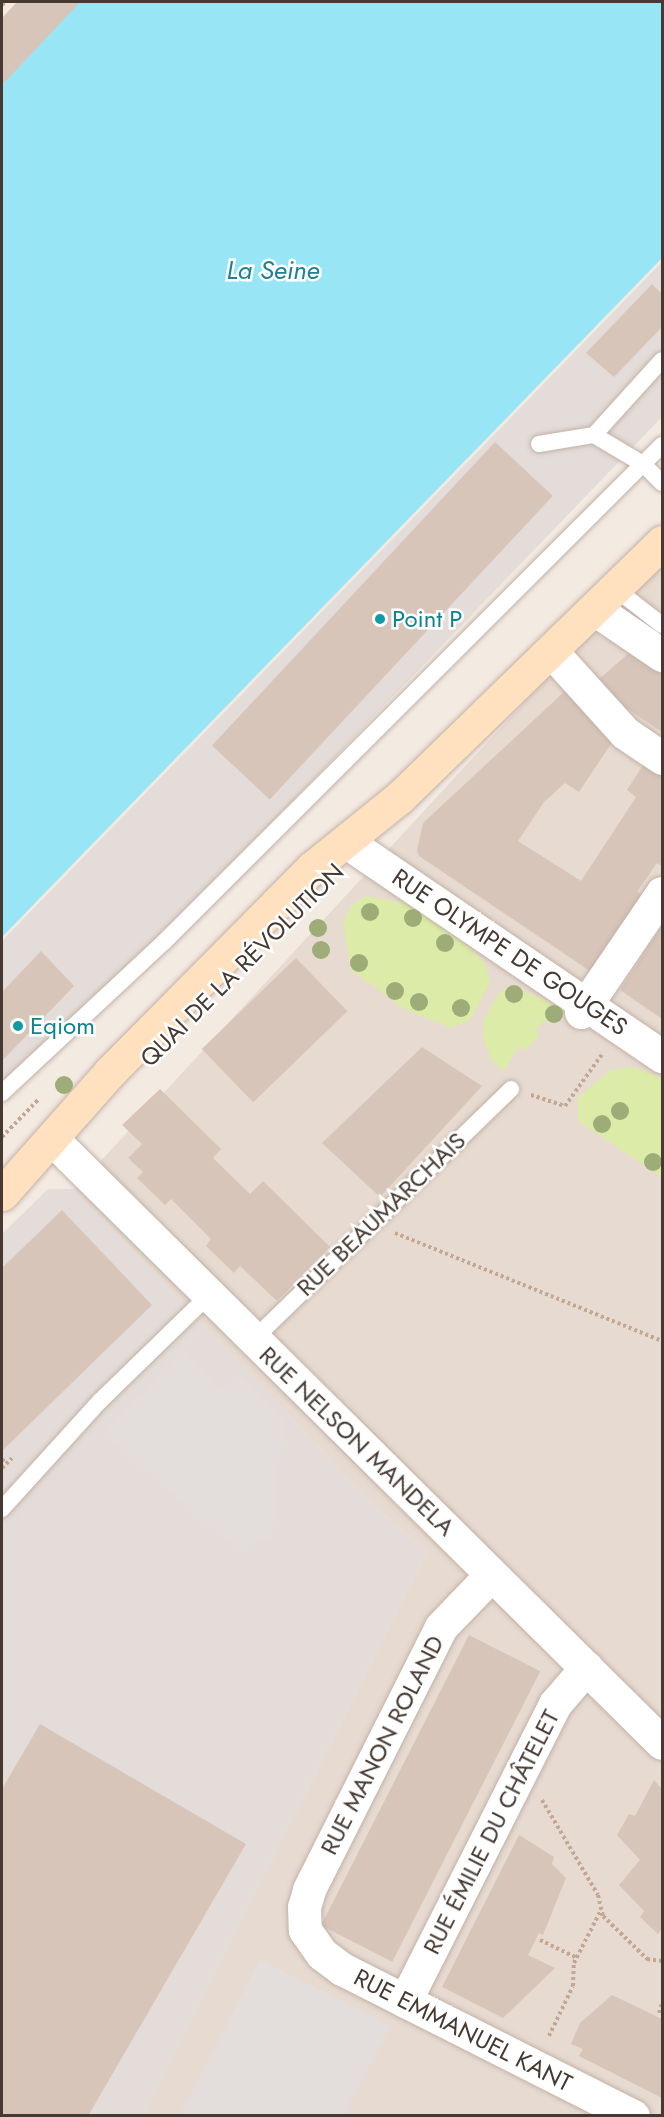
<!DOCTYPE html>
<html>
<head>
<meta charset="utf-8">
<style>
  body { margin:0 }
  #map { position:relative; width:664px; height:2117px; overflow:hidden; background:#f3eae2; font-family:Jost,sans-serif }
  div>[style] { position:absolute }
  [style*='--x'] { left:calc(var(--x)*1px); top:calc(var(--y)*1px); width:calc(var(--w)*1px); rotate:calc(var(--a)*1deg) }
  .residential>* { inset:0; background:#e7dad0 }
  .industrial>* { inset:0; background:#e4dcd8 }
  .green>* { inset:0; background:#dceba7 }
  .parking>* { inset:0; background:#e3dedc }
  .water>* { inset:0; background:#98e5f6 }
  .building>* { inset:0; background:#d8c5ba; transform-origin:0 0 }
  .path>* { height:4px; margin-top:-2px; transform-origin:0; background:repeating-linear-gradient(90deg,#c2a794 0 3px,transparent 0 6px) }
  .roads { filter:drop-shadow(0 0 2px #c2b2a7) drop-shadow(0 0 2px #c2b2a7) }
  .lane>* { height:16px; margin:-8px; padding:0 8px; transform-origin:8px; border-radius:8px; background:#fff }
  .street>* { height:33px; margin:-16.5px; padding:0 16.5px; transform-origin:16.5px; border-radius:16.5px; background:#fff }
  .secondary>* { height:33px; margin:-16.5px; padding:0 16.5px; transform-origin:16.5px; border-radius:16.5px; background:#ffe1c0 }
  .trees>* { width:18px; height:18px; margin:-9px; border-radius:50%; background:#9eac78 }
  .dots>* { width:16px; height:16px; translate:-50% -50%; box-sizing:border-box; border:3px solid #fff; border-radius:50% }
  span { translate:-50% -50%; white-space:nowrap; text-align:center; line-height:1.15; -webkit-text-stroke:5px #fff; paint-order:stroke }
  .culture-label { font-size:24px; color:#0d838f }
  .left { translate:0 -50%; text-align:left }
  .street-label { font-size:24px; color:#453932 }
  .water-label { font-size:26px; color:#208097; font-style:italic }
  .frame { position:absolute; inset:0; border:3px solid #453932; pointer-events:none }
</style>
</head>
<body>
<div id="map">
  <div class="residential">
    <div style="clip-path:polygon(662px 553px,662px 2115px,143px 2115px,427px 1552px,373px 1504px,75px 1189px)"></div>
  </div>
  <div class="industrial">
    <div style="clip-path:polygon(662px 262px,662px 417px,2px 1103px,2px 941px)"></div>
    <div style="clip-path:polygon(48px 1189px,75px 1189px,373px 1504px,427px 1552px,143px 2115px,2px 2116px,2px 1234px)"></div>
  </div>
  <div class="green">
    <div style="clip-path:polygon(366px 896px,410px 904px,467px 945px,485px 963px,490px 982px,470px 1020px,451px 1028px,406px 1010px,351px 970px,343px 922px,351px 906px)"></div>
    <div style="clip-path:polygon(514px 988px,548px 1001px,560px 1013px,550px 1024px,545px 1019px,535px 1030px,539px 1035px,524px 1051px,519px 1046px,504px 1071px,492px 1061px,483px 1039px,484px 1019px,500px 991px)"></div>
    <div style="clip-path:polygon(632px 1067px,662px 1077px,662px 1177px,578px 1121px,578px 1098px,610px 1070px)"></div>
  </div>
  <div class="parking">
    <div style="clip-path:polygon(184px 1354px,222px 1391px,239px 1375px,283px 1420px,272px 1539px,236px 1547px,102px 1432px)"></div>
    <div style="clip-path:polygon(260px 1959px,390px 2026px,344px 2115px,180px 2115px)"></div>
  </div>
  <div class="water">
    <div style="clip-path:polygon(75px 2px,662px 2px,662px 258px,2px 937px,2px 80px)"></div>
  </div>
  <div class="building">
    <div style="clip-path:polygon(17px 2px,80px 2px,2px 85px,2px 18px)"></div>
    <div style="clip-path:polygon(652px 284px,662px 294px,662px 327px,614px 377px,586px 353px)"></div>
    <div style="left:495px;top:442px;width:79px;height:415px;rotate:43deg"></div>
    <div style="clip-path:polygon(629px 653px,662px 675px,662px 732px,626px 708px,598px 680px)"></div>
    <div style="clip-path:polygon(565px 691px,615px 738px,579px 792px,565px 783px,544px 802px,518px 841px,581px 881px,636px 797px,627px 790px,647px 759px,662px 770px,662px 866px,657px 863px,637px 892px,644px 896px,593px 973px,419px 856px,417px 850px,423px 823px)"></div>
    <div style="clip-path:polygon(662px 926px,662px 1019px,620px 990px)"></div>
    <div style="clip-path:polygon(41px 951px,74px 986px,2px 1061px,2px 992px)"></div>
    <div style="left:296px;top:958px;width:74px;height:131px;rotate:46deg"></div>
    <div style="clip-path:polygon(422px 1047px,482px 1086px,380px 1197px,322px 1143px)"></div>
    <div style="clip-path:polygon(160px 1089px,221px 1149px,213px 1158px,250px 1194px,263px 1181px,330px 1247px,277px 1301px,240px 1266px,234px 1273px,206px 1246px,211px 1239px,171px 1199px,165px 1205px,137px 1178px,143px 1172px,128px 1158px,142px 1144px,122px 1125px)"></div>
    <div style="clip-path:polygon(62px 1210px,152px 1305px,2px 1451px,2px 1268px)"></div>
    <div style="left:469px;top:1635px;width:80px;height:326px;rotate:27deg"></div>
    <div style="clip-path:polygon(40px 1724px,246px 1844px,88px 2116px,2px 2116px,2px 1789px)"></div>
    <div style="clip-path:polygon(654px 1780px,662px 1789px,662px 1928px,658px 1934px,640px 1917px,644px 1911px,619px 1885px,640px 1860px,617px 1835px,629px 1814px,635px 1816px)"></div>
    <div style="clip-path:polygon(519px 1835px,554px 1857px,552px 1864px,566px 1878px,543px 1935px,539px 1933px,528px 1955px,555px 1968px,503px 2018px,442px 1987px)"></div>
    <div style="clip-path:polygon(612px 1995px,662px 2019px,662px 2098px,579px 2056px,583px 2049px,571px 2044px,580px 2023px)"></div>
  </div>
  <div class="path">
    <div style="--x:2;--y:5;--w:4;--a:-45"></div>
    <div style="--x:531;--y:1095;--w:36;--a:18"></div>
    <div style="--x:565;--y:1106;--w:65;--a:-54.4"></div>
    <div style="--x:2;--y:1137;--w:52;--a:-45.8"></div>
    <div style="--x:395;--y:1233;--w:288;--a:22"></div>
    <div style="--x:2;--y:1459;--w:6;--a:51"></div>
    <div style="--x:2;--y:1468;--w:14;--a:-45"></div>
    <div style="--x:542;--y:1800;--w:110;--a:59.5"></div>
    <div style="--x:598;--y:1895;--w:22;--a:77"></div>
    <div style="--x:603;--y:1916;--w:62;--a:44.3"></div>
    <div style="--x:647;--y:1959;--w:15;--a:8"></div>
    <div style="--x:540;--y:1940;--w:41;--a:25.9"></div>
    <div style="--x:659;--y:2013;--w:10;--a:-73"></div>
    <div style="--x:549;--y:2036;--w:55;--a:-64.4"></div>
    <div style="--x:573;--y:1986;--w:23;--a:-88"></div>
    <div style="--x:574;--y:1963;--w:59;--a:-63"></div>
  </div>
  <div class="roads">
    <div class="lane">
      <div style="--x:594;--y:435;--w:101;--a:-47.8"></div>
      <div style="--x:539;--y:444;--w:56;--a:-9.3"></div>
      <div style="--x:594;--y:435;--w:57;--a:30.6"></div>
      <div style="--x:643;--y:464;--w:27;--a:45"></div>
      <div style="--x:617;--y:590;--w:57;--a:37.9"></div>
      <div style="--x:2;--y:1093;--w:220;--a:-43"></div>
      <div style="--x:163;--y:943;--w:705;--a:-44.94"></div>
      <div style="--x:253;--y:1340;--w:360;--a:-44.2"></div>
      <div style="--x:2;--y:1509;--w:146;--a:-47.8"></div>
      <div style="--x:100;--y:1401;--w:151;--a:-44.2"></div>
    </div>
    <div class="street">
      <div style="--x:596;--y:610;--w:80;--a:34.3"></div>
      <div style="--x:551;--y:651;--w:110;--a:47.9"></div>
      <div style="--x:625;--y:733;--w:45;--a:34"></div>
      <div style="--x:357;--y:849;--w:369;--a:34.2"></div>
      <div style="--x:581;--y:1012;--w:144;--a:-55.8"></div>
      <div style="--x:52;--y:1139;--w:858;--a:44.72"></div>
      <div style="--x:490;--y:1576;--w:71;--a:133.9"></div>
      <div style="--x:441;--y:1627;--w:294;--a:116.7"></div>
      <div style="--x:309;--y:1890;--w:18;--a:106"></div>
      <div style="--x:304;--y:1907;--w:23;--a:88"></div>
      <div style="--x:305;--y:1930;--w:29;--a:55"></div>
      <div style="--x:322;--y:1954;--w:25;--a:37"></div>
      <div style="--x:342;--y:1969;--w:326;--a:26.8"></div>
      <div style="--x:405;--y:2001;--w:333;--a:-63.2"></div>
      <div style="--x:555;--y:1704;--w:48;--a:-49.3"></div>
    </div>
    <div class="secondary">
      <div style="--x:2;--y:1194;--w:163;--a:-48.5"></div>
      <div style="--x:110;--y:1072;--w:287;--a:-45.3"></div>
      <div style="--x:312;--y:868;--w:113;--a:-38.9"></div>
      <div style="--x:400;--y:797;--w:366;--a:-44.2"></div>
    </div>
  </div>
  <div class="trees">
    <div style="left:370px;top:912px"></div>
    <div style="left:413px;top:918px"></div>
    <div style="left:318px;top:928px"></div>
    <div style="left:445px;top:943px"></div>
    <div style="left:321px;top:950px"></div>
    <div style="left:359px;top:963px"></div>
    <div style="left:395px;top:991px"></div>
    <div style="left:514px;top:994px"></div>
    <div style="left:419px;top:1002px"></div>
    <div style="left:461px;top:1008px"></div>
    <div style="left:554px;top:1014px"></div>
    <div style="left:64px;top:1085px"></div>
    <div style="left:620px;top:1111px"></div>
    <div style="left:602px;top:1124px"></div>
    <div style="left:653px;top:1162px"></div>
  </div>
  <div class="dots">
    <div style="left:380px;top:619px;background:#0f9aa8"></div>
    <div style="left:18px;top:1026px;background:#0f9aa8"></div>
  </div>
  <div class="culture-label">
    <span class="left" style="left:392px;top:619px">Point P</span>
    <span class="left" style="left:30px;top:1026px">Eqiom</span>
  </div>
  <div class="street-label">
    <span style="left:510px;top:952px;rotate:34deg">RUE OLYMPE DE GOUGES</span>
    <span style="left:242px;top:965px;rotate:-45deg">QUAI DE LA RÉVOLUTION</span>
    <span style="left:381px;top:1214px;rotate:-44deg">RUE BEAUMARCHAIS</span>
    <span style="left:357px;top:1441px;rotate:44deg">RUE NELSON MANDELA</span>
    <span style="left:382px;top:1745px;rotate:-63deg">RUE MANON ROLAND</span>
    <span style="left:491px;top:1832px;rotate:-63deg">RUE ÉMILIE DU CHÂTELET</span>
    <span style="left:463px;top:2030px;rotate:27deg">RUE EMMANUEL KANT</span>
  </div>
  <div class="water-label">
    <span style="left:273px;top:271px">La Seine</span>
  </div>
  <div class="frame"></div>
</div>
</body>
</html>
